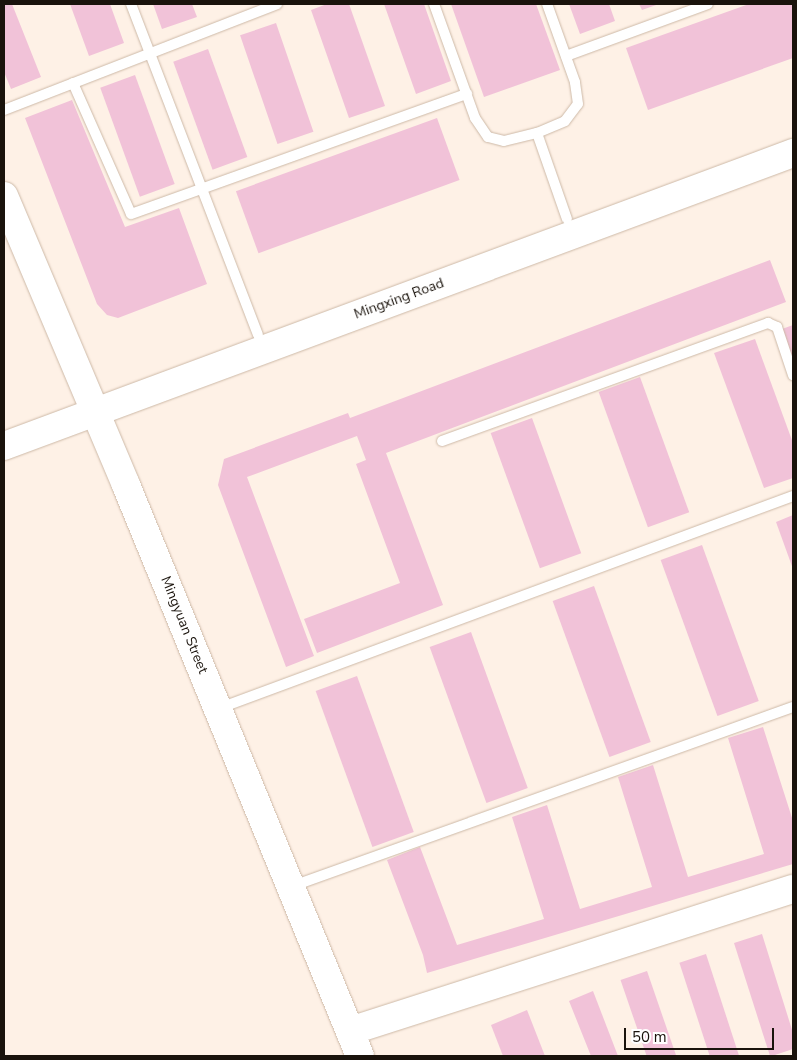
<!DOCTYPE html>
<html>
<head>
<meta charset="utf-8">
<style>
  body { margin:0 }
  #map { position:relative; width:797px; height:1060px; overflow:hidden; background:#fef1e6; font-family:"Nunito Sans",sans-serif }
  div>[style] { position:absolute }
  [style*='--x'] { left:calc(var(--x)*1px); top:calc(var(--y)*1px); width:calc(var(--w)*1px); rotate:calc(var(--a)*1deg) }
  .building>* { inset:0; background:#f1c2d8; transform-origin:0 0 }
  .roads { filter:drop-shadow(0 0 1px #cdb9a7) drop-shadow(0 0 1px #cdb9a7) }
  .lane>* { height:10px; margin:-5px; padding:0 5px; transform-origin:5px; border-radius:5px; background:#fff }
  .secondary>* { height:28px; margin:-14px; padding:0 14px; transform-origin:14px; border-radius:14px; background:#fff }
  span { translate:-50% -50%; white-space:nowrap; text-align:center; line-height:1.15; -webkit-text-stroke:5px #fff; paint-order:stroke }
  .street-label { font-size:14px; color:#1a130c }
  .frame { position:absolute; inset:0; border:5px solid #1a130c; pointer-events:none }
  .scale { position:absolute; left:624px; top:1028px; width:150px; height:22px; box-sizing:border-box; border:2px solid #1a130c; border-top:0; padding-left:6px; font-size:15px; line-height:18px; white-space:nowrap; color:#1a130c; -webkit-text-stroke:4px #fff; paint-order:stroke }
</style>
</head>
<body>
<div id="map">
  <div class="building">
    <div style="clip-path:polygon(4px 4px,12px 4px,41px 77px,11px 89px,4px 72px)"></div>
    <div style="clip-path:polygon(70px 4px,110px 4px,124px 43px,89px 56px)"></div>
    <div style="clip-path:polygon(153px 4px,192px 4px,197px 17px,162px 29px)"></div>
    <div style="clip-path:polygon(327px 4px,349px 4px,385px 106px,349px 118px,311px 10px)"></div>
    <div style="clip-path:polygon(384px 4px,424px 4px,451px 81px,416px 94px)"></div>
    <div style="clip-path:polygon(451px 4px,536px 4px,560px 70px,484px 97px)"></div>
    <div style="clip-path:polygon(569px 4px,609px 4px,615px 21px,580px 34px)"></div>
    <div style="clip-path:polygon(639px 4px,659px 4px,642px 10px)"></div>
    <div style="clip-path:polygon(749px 4px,793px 4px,793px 58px,648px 110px,626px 48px)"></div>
    <div style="left:276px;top:23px;width:115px;height:38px;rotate:71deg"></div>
    <div style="left:208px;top:49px;width:115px;height:37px;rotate:70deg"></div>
    <div style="left:135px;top:75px;width:116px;height:37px;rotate:70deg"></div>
    <div style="clip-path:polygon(72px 100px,125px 227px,179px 208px,207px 284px,118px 318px,107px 315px,97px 304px,25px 118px)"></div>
    <div style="left:437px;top:118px;width:66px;height:214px;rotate:70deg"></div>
    <div style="clip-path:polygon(770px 260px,786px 302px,386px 453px,443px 605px,317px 653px,304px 619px,400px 583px,356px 464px,366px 460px,357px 436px,247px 477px,314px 656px,286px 667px,218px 485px,224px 459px,348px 413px,350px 418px)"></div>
    <div style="clip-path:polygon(793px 325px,793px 362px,782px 329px)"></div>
    <div style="clip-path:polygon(755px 339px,793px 443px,793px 478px,764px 488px,714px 353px)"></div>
    <div style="left:640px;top:377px;width:144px;height:44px;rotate:70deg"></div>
    <div style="left:532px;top:418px;width:144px;height:44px;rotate:70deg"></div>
    <div style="clip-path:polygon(793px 515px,793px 569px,776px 522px)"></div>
    <div style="left:702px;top:545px;width:166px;height:44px;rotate:70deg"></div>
    <div style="left:594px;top:586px;width:166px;height:44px;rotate:70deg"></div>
    <div style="left:471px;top:632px;width:166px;height:44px;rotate:70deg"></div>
    <div style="left:357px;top:676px;width:166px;height:44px;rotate:70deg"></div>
    <div style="clip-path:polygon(763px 727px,793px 821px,793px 864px,427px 973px,423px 955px,387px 860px,420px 847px,457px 945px,544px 919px,512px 817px,547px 805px,580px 909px,652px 887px,618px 777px,653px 765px,688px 877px,764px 854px,728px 738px)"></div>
    <div style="clip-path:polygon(762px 934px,793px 1033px,793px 1049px,772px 1056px,770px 1056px,734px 943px)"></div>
    <div style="left:706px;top:954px;width:107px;height:28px;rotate:72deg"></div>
    <div style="left:647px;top:971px;width:90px;height:28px;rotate:71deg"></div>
    <div style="clip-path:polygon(593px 991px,618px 1056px,591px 1056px,569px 1001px)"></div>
    <div style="clip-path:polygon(527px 1010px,545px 1056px,503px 1056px,491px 1025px)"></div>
  </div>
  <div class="roads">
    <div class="lane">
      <div style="--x:131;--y:4;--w:354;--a:69"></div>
      <div style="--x:434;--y:4;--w:121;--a:70.2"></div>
      <div style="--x:475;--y:118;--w:23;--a:56"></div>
      <div style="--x:488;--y:137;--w:16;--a:14"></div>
      <div style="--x:504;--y:141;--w:34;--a:-14"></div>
      <div style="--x:537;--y:133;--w:30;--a:-23"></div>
      <div style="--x:565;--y:121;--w:21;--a:-53"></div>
      <div style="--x:578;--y:104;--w:22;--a:-98"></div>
      <div style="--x:575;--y:82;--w:83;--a:-109.7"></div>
      <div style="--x:566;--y:56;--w:151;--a:-20.1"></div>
      <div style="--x:73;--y:83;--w:143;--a:66.1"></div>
      <div style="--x:131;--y:214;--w:357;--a:-19.7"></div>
      <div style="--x:4;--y:110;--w:293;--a:-21.2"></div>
      <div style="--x:537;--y:133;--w:91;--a:70.8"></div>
      <div style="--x:442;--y:441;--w:347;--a:-19.9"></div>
      <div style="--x:768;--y:323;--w:10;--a:24"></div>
      <div style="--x:777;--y:327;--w:51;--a:71.6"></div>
      <div style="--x:220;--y:708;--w:611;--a:-20.3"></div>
      <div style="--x:290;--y:887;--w:534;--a:-19.69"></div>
    </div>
    <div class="secondary">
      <div style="--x:4;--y:196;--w:314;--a:67.1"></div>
      <div style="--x:126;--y:485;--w:617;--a:67.72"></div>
      <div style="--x:4;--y:446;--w:842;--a:-20.37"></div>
      <div style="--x:350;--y:1031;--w:465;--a:-17.8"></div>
    </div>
  </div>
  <div class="street-label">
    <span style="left:399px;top:299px;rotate:-20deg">Mingxing Road</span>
    <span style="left:184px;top:625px;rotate:68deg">Mingyuan Street</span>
  </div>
  <div class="frame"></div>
  <div class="scale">50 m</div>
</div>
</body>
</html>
